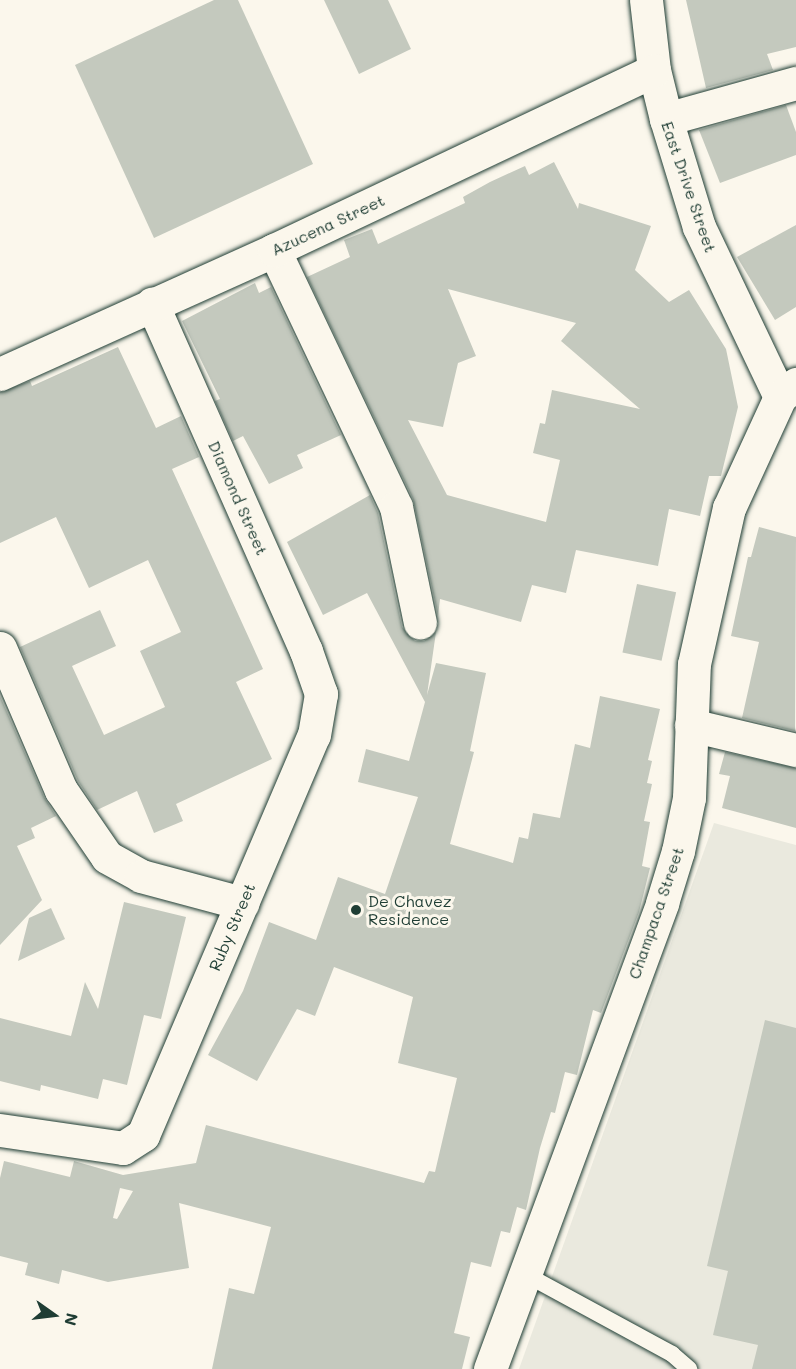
<!DOCTYPE html>
<html>
<head>
<meta charset="utf-8">
<style>
  body { margin:0 }
  #map { position:relative; width:796px; height:1369px; overflow:hidden; background:#fbf7ec; font-family:Mali,sans-serif }
  div>[style] { position:absolute }
  [style*='--x'] { left:calc(var(--x)*1px); top:calc(var(--y)*1px); width:calc(var(--w)*1px); rotate:calc(var(--a)*1deg) }
  .built>* { inset:0; background:#eae9de }
  .building>* { inset:0; background:#c4c9be; transform-origin:0 0 }
  .roads { filter:drop-shadow(0 0 2px #1f3d34) drop-shadow(0 0 2px #1f3d34) }
  .service>* { height:16px; margin:-8px; padding:0 8px; transform-origin:8px; border-radius:8px; background:#fbf7ec }
  .minor>* { height:33px; margin:-16.5px; padding:0 16.5px; transform-origin:16.5px; border-radius:16.5px; background:#fbf7ec }
  .tertiary>* { height:33px; margin:-16.5px; padding:0 16.5px; transform-origin:16.5px; border-radius:16.5px; background:#fbf7ec }
  .dots>* { width:16px; height:16px; translate:-50% -50%; box-sizing:border-box; border:3px solid #fbf7ec; border-radius:50% }
  span { translate:-50% -50%; white-space:nowrap; text-align:center; line-height:1.15; -webkit-text-stroke:6px #fbf7ec; paint-order:stroke }
  .street-label { font-size:16px; color:#1f3d34 }
  .poi-label { font-size:16px; color:#1f3d34 }
  .left { translate:0 -50%; text-align:left }
  .north { position:absolute; left:24px; top:1285px; width:60px; height:60px; -webkit-text-stroke:4px #fbf7ec; paint-order:stroke; rotate:104deg; font-size:16px; font-weight:700; line-height:24px; text-align:center; color:#1f3d34 }
  .north::after { content:''; display:block; margin:auto; width:21px; height:27px; background:#1f3d34; clip-path:polygon(50% 0,100% 100%,50% 72%,0 100%) }
</style>
</head>
<body>
<div id="map">
  <div class="built">
    <div style="clip-path:polygon(714px 823px,796px 845px,796px 1369px,519px 1369px)"></div>
  </div>
  <div class="building">
    <div style="clip-path:polygon(214px 0,238px 0,313px 164px,154px 238px,75px 65px)"></div>
    <div style="clip-path:polygon(324px 0,388px 0,411px 49px,359px 74px)"></div>
    <div style="clip-path:polygon(686px 0,796px 0,796px 47px,767px 54px,773px 70px,706px 88px)"></div>
    <div style="clip-path:polygon(786px 105px,796px 132px,796px 155px,720px 183px,699px 130px)"></div>
    <div style="clip-path:polygon(evenodd,554px 162px,578px 209px,579px 203px,651px 226px,635px 270px,669px 302px,689px 290px,726px 349px,738px 407px,721px 476px,709px 476px,700px 516px,669px 509px,658px 566px,576px 550px,566px 593px,532px 585px,521px 622px,440px 599px,438px 616px,413px 499px,307px 277px,350px 257px,344px 240px,372px 229px,378px 244px,465px 203px,463px 197px,490px 182px,525px 166px,529px 175px,554px 162px,448px 289px,576px 323px,561px 341px,640px 409px,552px 390px,545px 424px,540px 423px,533px 453px,560px 460px,546px 522px,447px 495px,408px 420px,443px 427px,458px 363px,476px 356px,448px 289px)"></div>
    <div style="clip-path:polygon(796px 225px,796px 307px,775px 320px,737px 257px)"></div>
    <div style="clip-path:polygon(255px 283px,259px 293px,271px 287px,341px 435px,297px 455px,303px 468px,269px 484px,243px 436px,233px 441px,215px 401px,220px 399px,182px 321px)"></div>
    <div style="clip-path:polygon(118px 347px,156px 428px,181px 416px,199px 457px,172px 469px,263px 669px,236px 682px,272px 759px,176px 804px,183px 821px,154px 833px,137px 791px,97px 810px,78px 781px,20px 647px,100px 610px,116px 646px,72px 666px,104px 735px,165px 707px,140px 651px,181px 632px,148px 560px,89px 588px,56px 517px,0 543px,0 392px,30px 381px,32px 386px)"></div>
    <div style="clip-path:polygon(evenodd,370px 495px,378px 513px,402px 627px,415px 641px,424px 641px,436px 632px,427px 695px,436px 663px,486px 673px,470px 751px,474px 752px,450px 844px,513px 863px,519px 837px,528px 839px,533px 813px,560px 818px,575px 744px,590px 748px,600px 696px,660px 709px,648px 760px,652px 761px,647px 783px,652px 784px,644px 821px,650px 822px,642px 866px,650px 868px,639px 912px,601px 1013px,593px 1010px,577px 1075px,565px 1072px,555px 1113px,551px 1112px,540px 1148px,526px 1210px,517px 1207px,510px 1233px,501px 1231px,491px 1267px,471px 1262px,454px 1333px,470px 1337px,462px 1369px,212px 1369px,229px 1288px,254px 1294px,271px 1227px,179px 1203px,189px 1268px,108px 1282px,62px 1270px,59px 1284px,25px 1275px,28px 1263px,0 1256px,0 1178px,4px 1161px,70px 1177px,74px 1161px,123px 1175px,196px 1163px,206px 1125px,424px 1183px,429px 1171px,435px 1172px,457px 1078px,398px 1063px,413px 997px,334px 967px,315px 1016px,297px 1009px,257px 1081px,208px 1055px,243px 991px,269px 922px,316px 940px,338px 877px,385px 894px,418px 797px,358px 782px,366px 749px,409px 761px,425px 702px,367px 593px,323px 615px,287px 542px,370px 495px,120px 1188px,133px 1191px,117px 1219px,113px 1218px,120px 1188px)"></div>
    <div style="clip-path:polygon(759px 527px,796px 537px,795px 731px,742px 718px,759px 642px,731px 636px,748px 557px,751px 557px)"></div>
    <div style="left:637px;top:584px;width:40px;height:70px;rotate:12deg"></div>
    <div style="clip-path:polygon(0 696px,44px 797px,56px 816px,31px 828px,35px 838px,17px 846px,42px 900px,0 945px)"></div>
    <div style="clip-path:polygon(725px 752px,796px 768px,796px 828px,722px 808px,730px 776px,719px 774px)"></div>
    <div style="clip-path:polygon(124px 902px,186px 917px,161px 1019px,144px 1015px,127px 1085px,103px 1079px,98px 1099px,41px 1085px,40px 1091px,0 1081px,0 1018px,71px 1036px,85px 982px,98px 1009px)"></div>
    <div style="clip-path:polygon(51px 908px,65px 939px,18px 961px,29px 918px)"></div>
    <div style="clip-path:polygon(765px 1020px,796px 1028px,796px 1369px,752px 1369px,758px 1345px,713px 1335px,728px 1271px,707px 1266px)"></div>
  </div>
  <div class="roads">
    <div class="service">
      <div style="--x:523;--y:1273;--w:170;--a:28.5"></div>
      <div style="--x:672;--y:1354;--w:23;--a:41"></div>
    </div>
    <div class="minor">
      <div style="--x:666;--y:119;--w:135;--a:-15.5"></div>
      <div style="--x:274;--y:250;--w:284;--a:64.6"></div>
      <div style="--x:396;--y:507;--w:118;--a:78.3"></div>
      <div style="--x:0;--y:648;--w:155;--a:66.8"></div>
      <div style="--x:61;--y:790;--w:81;--a:55.5"></div>
      <div style="--x:107;--y:857;--w:39;--a:29"></div>
      <div style="--x:141;--y:876;--w:105;--a:15"></div>
      <div style="--x:691;--y:725;--w:108;--a:13.4"></div>
      <div style="--x:0;--y:1130;--w:124;--a:8.3"></div>
      <div style="--x:123;--y:1148;--w:24;--a:-33"></div>
      <div style="--x:143;--y:1135;--w:435;--a:-66.9"></div>
      <div style="--x:314;--y:735;--w:42;--a:-80.3"></div>
      <div style="--x:321;--y:694;--w:46;--a:-109.2"></div>
      <div style="--x:306;--y:651;--w:380;--a:-113.9"></div>
    </div>
    <div class="tertiary">
      <div style="--x:646;--y:0;--w:70;--a:83.5"></div>
      <div style="--x:654;--y:70;--w:50;--a:76.2"></div>
      <div style="--x:666;--y:119;--w:113;--a:73"></div>
      <div style="--x:699;--y:227;--w:188;--a:64.5"></div>
      <div style="--x:0;--y:374;--w:301;--a:-24.3"></div>
      <div style="--x:274;--y:250;--w:420;--a:-25.3"></div>
      <div style="--x:490;--y:1369;--w:497;--a:-69.7"></div>
      <div style="--x:662;--y:903;--w:54;--a:-72.9"></div>
      <div style="--x:678;--y:851;--w:54;--a:-78.3"></div>
      <div style="--x:689;--y:798;--w:134;--a:-87.9"></div>
      <div style="--x:694;--y:664;--w:160;--a:-77.4"></div>
      <div style="--x:729;--y:508;--w:122;--a:-65.3"></div>
      <div style="--x:780;--y:397;--w:21;--a:-39"></div>
    </div>
  </div>
  <div class="dots">
    <div style="left:356px;top:910px;background:#1f3d34"></div>
  </div>
  <div class="street-label">
    <span style="left:689px;top:187px;rotate:71deg">East Drive Street</span>
    <span style="left:328px;top:225px;rotate:-25deg">Azucena Street</span>
    <span style="left:238px;top:498px;rotate:66deg">Diamond Street</span>
    <span style="left:656px;top:913px;rotate:-71deg">Champaca Street</span>
    <span style="left:232px;top:927px;rotate:-67deg">Ruby Street</span>
  </div>
  <div class="poi-label">
    <span class="left" style="left:368px;top:910px">De Chavez<br>Residence</span>
  </div>
  <div class="north">N</div>
</div>
</body>
</html>
